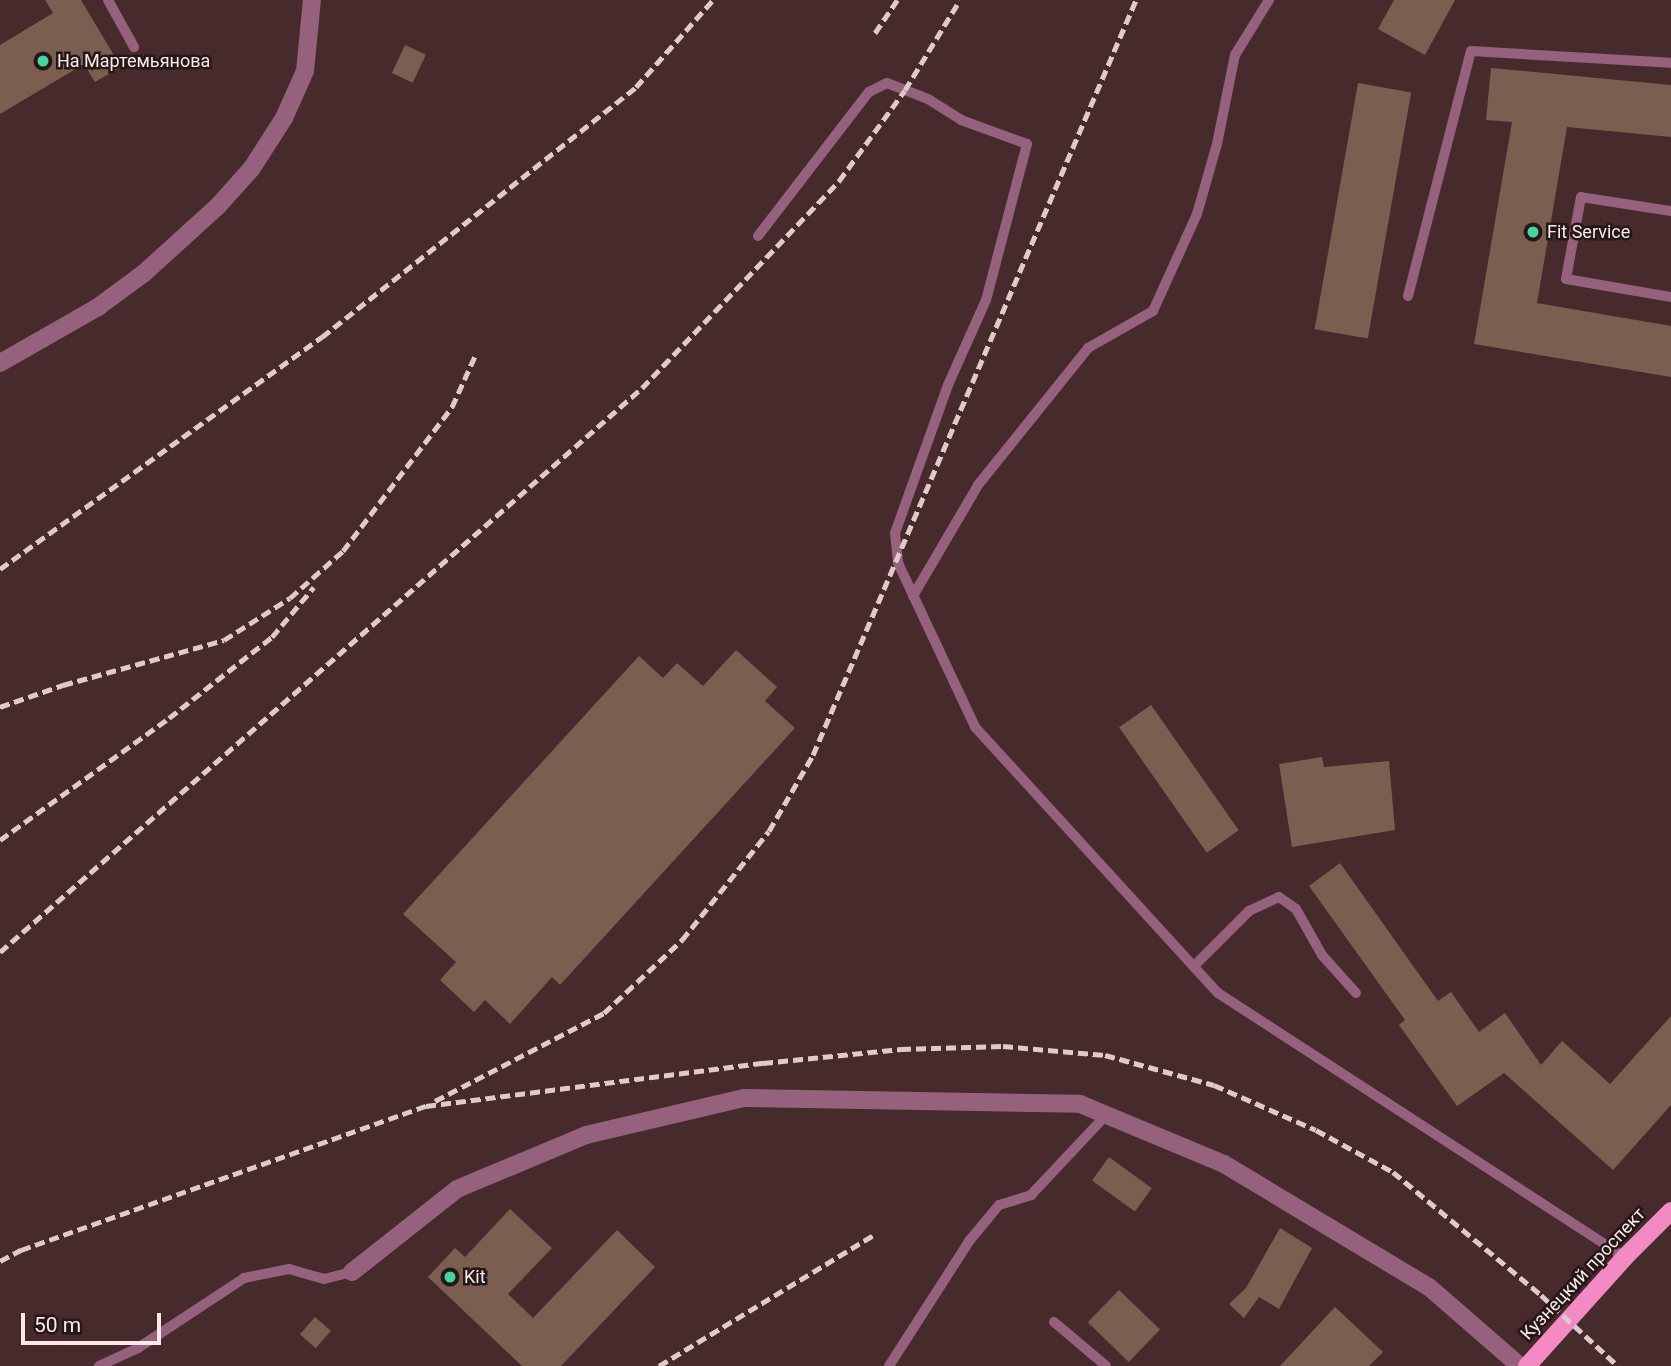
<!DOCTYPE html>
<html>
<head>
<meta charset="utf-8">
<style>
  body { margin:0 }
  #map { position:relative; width:1671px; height:1366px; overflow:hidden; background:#472a2b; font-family:Roboto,sans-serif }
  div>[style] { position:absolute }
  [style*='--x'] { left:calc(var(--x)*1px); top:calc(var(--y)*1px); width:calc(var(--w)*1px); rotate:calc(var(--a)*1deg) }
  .building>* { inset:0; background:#7b5e50; transform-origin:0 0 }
  .service>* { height:10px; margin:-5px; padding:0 5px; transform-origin:5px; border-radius:5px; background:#95617c }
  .minor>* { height:18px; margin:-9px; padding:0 9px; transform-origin:9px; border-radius:9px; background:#95617c }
  .tertiary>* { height:18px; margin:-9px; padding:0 9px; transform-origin:9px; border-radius:9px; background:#95617c }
  .primary>* { height:18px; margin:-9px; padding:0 9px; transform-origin:9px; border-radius:9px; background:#f48ac4 }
  .rail>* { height:5px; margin-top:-2.5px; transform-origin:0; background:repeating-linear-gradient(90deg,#e0cbcc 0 10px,transparent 0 15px) }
  .dots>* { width:19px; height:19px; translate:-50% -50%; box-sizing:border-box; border:4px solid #241717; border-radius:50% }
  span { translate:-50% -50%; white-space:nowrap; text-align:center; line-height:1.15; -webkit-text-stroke:5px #241717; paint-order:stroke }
  .poi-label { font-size:18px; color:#fde9ea }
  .left { translate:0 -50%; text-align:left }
  .street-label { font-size:18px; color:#fde9ea }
  .scale { position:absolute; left:21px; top:1313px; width:140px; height:32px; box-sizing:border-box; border:4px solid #fde9ea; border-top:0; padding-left:9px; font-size:21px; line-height:24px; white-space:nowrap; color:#fde9ea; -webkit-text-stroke:5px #241717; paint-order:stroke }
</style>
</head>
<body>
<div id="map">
  <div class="building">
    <div style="clip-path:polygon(45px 0,81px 0,121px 67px,95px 82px,84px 64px,0 114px,0 45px,53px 13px)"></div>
    <div style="clip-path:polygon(1394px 0,1455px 0,1425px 55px,1378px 29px)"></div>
    <div style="left:405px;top:45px;width:23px;height:31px;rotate:25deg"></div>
    <div style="clip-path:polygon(1491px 68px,1671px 85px,1671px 137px,1567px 127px,1537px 303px,1671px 326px,1671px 377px,1474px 344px,1512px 122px,1486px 120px)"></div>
    <div style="left:1358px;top:83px;width:54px;height:250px;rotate:10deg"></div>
    <div style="clip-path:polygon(736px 650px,777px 687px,765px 701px,795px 728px,560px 985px,552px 977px,510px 1024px,485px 1000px,474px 1012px,440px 980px,456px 962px,403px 914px,639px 656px,663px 678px,677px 663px,703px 686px)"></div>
    <div style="left:1151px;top:705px;width:153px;height:39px;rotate:55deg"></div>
    <div style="clip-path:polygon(1322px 757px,1324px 767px,1389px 761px,1395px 830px,1292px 847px,1279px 764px)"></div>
    <div style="clip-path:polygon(1340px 863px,1438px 1001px,1451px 992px,1479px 1032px,1505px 1013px,1541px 1065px,1562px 1041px,1610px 1084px,1671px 1016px,1671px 1105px,1613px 1170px,1504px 1073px,1457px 1106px,1399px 1025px,1405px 1020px,1309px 886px)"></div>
    <div style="left:1109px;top:1157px;width:53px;height:29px;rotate:36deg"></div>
    <div style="clip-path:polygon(510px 1209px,552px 1248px,508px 1294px,533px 1318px,617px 1230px,655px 1267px,561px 1366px,522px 1366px,428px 1277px,455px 1248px,465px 1257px)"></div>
    <div style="clip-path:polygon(1280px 1228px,1312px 1248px,1279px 1309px,1259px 1297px,1244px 1318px,1229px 1304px,1246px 1288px)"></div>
    <div style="left:1119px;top:1290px;width:57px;height:45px;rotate:44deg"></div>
    <div style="clip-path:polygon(1335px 1307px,1383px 1352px,1369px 1366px,1280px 1366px)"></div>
    <div style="left:315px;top:1317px;width:21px;height:23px;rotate:41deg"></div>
  </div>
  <div class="service">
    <div style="--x:108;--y:0;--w:54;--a:61"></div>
    <div style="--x:1671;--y:211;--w:91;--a:-171.2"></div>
    <div style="--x:1581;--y:197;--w:83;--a:100.4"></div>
    <div style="--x:1566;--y:279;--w:107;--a:9.7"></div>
    <div style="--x:758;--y:236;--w:182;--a:-52.4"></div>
    <div style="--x:869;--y:92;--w:20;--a:-27"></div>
    <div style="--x:887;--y:83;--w:44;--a:21.3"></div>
    <div style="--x:928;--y:99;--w:39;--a:32"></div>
    <div style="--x:961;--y:120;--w:70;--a:20"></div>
    <div style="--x:1027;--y:144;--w:161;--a:104.7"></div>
    <div style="--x:986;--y:300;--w:93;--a:114.1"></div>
    <div style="--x:948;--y:385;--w:157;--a:109.7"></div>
    <div style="--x:895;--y:533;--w:30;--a:84"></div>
    <div style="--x:898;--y:563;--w:181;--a:64.8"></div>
    <div style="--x:975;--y:727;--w:360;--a:47.6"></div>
    <div style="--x:1218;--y:993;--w:485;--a:33"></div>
    <div style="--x:1408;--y:296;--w:253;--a:-75.6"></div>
    <div style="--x:1471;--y:51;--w:200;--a:3.4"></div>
    <div style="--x:913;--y:596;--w:129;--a:-59.6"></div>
    <div style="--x:978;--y:485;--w:176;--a:-51.2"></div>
    <div style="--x:1088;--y:348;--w:75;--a:-29.6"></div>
    <div style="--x:1153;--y:311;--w:107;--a:-65.6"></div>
    <div style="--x:1197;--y:214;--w:73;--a:-74.1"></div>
    <div style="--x:1217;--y:144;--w:91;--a:-78.6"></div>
    <div style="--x:1235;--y:55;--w:65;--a:-58.3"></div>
    <div style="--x:1194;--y:966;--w:78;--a:-45"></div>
    <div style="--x:1249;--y:911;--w:33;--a:-25"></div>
    <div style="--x:1279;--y:897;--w:21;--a:35"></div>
    <div style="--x:1296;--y:909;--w:53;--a:60.5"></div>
    <div style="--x:1322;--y:955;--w:51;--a:48.2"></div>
    <div style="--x:1054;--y:1322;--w:68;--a:40.2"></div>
    <div style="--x:99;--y:1366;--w:43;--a:-24.8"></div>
    <div style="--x:138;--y:1348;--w:127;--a:-33.4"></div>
    <div style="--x:244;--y:1278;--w:46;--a:-11.3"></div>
    <div style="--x:289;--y:1269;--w:36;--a:16"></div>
    <div style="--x:324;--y:1279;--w:29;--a:-14"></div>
    <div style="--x:889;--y:1366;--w:150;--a:-57.3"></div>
    <div style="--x:970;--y:1240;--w:45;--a:-50.4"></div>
    <div style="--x:999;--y:1205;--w:34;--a:-17"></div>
    <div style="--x:1031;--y:1195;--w:110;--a:-46.8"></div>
  </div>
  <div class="minor">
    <div style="--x:352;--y:1272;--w:134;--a:-38.3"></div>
    <div style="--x:457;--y:1189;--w:140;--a:-22.7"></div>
    <div style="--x:586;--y:1135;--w:162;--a:-13.2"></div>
    <div style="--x:744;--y:1098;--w:336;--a:1"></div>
    <div style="--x:1080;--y:1104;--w:156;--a:22.6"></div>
    <div style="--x:1224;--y:1164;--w:239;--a:31"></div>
    <div style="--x:1429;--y:1287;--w:121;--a:41"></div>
  </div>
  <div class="tertiary">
    <div style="--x:0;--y:363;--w:113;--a:-29.7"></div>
    <div style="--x:98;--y:307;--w:56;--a:-36.3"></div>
    <div style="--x:143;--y:274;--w:101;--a:-42.2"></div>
    <div style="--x:218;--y:206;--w:51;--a:-48.2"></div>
    <div style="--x:252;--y:168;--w:59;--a:-57.4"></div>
    <div style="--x:284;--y:118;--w:51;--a:-65.9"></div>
    <div style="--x:305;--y:71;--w:71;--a:-84.4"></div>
  </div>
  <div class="primary">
    <div style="--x:1527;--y:1366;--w:147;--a:-48"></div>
    <div style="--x:1625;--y:1257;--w:65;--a:-45"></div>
  </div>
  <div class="rail">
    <div style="--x:875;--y:33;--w:40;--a:-56"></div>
    <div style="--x:0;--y:569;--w:397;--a:-35.8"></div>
    <div style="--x:322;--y:337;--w:401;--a:-38.5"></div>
    <div style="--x:636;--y:87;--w:116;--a:-48.5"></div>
    <div style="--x:0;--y:707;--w:67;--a:-19.2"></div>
    <div style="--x:63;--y:685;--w:167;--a:-15.6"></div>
    <div style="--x:224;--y:640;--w:78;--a:-32.5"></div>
    <div style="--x:290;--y:598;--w:71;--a:-41.6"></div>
    <div style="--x:343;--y:551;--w:181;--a:-52.9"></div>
    <div style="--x:452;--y:407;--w:56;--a:-65.7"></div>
    <div style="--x:0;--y:840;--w:208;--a:-35.8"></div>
    <div style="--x:169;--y:718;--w:131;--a:-38.2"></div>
    <div style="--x:272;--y:637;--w:65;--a:-50"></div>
    <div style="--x:0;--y:952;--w:855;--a:-41.3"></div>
    <div style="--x:642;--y:388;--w:286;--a:-46.4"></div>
    <div style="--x:839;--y:181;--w:112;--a:-54"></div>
    <div style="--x:905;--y:90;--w:105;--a:-58.6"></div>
    <div style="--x:435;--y:1101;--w:191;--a:-27.5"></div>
    <div style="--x:604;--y:1013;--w:107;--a:-43.1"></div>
    <div style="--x:682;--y:940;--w:139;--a:-51.4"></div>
    <div style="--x:769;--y:831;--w:88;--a:-59.9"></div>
    <div style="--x:813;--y:755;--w:821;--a:-66.84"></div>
    <div style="--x:0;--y:1261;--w:24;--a:-28"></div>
    <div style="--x:21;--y:1250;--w:430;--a:-19.6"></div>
    <div style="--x:426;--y:1106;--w:340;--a:-7.3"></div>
    <div style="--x:763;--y:1063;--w:139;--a:-5.8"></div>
    <div style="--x:901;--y:1049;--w:102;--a:-1.7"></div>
    <div style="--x:1003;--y:1046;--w:102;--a:5"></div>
    <div style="--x:1105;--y:1055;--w:113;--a:15.4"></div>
    <div style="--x:1214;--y:1085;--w:111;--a:23.8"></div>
    <div style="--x:1316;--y:1130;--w:88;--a:28.6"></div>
    <div style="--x:1393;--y:1172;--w:192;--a:39.7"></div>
    <div style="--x:1541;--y:1295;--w:105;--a:42.7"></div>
    <div style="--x:659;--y:1366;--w:253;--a:-31.4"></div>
  </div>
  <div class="dots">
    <div style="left:43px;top:61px;background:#48d49d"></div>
    <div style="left:1533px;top:232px;background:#48d49d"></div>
    <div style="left:450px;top:1277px;background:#48d49d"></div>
  </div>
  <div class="poi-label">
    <span class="left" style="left:57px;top:61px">На Мартемьянова</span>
    <span class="left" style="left:1547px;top:232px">Fit Service</span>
    <span class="left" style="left:464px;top:1277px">Kit</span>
  </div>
  <div class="street-label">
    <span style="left:1583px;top:1274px;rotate:-47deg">Кузнецкий проспект</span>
  </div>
  <div class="scale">50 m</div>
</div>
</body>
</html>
